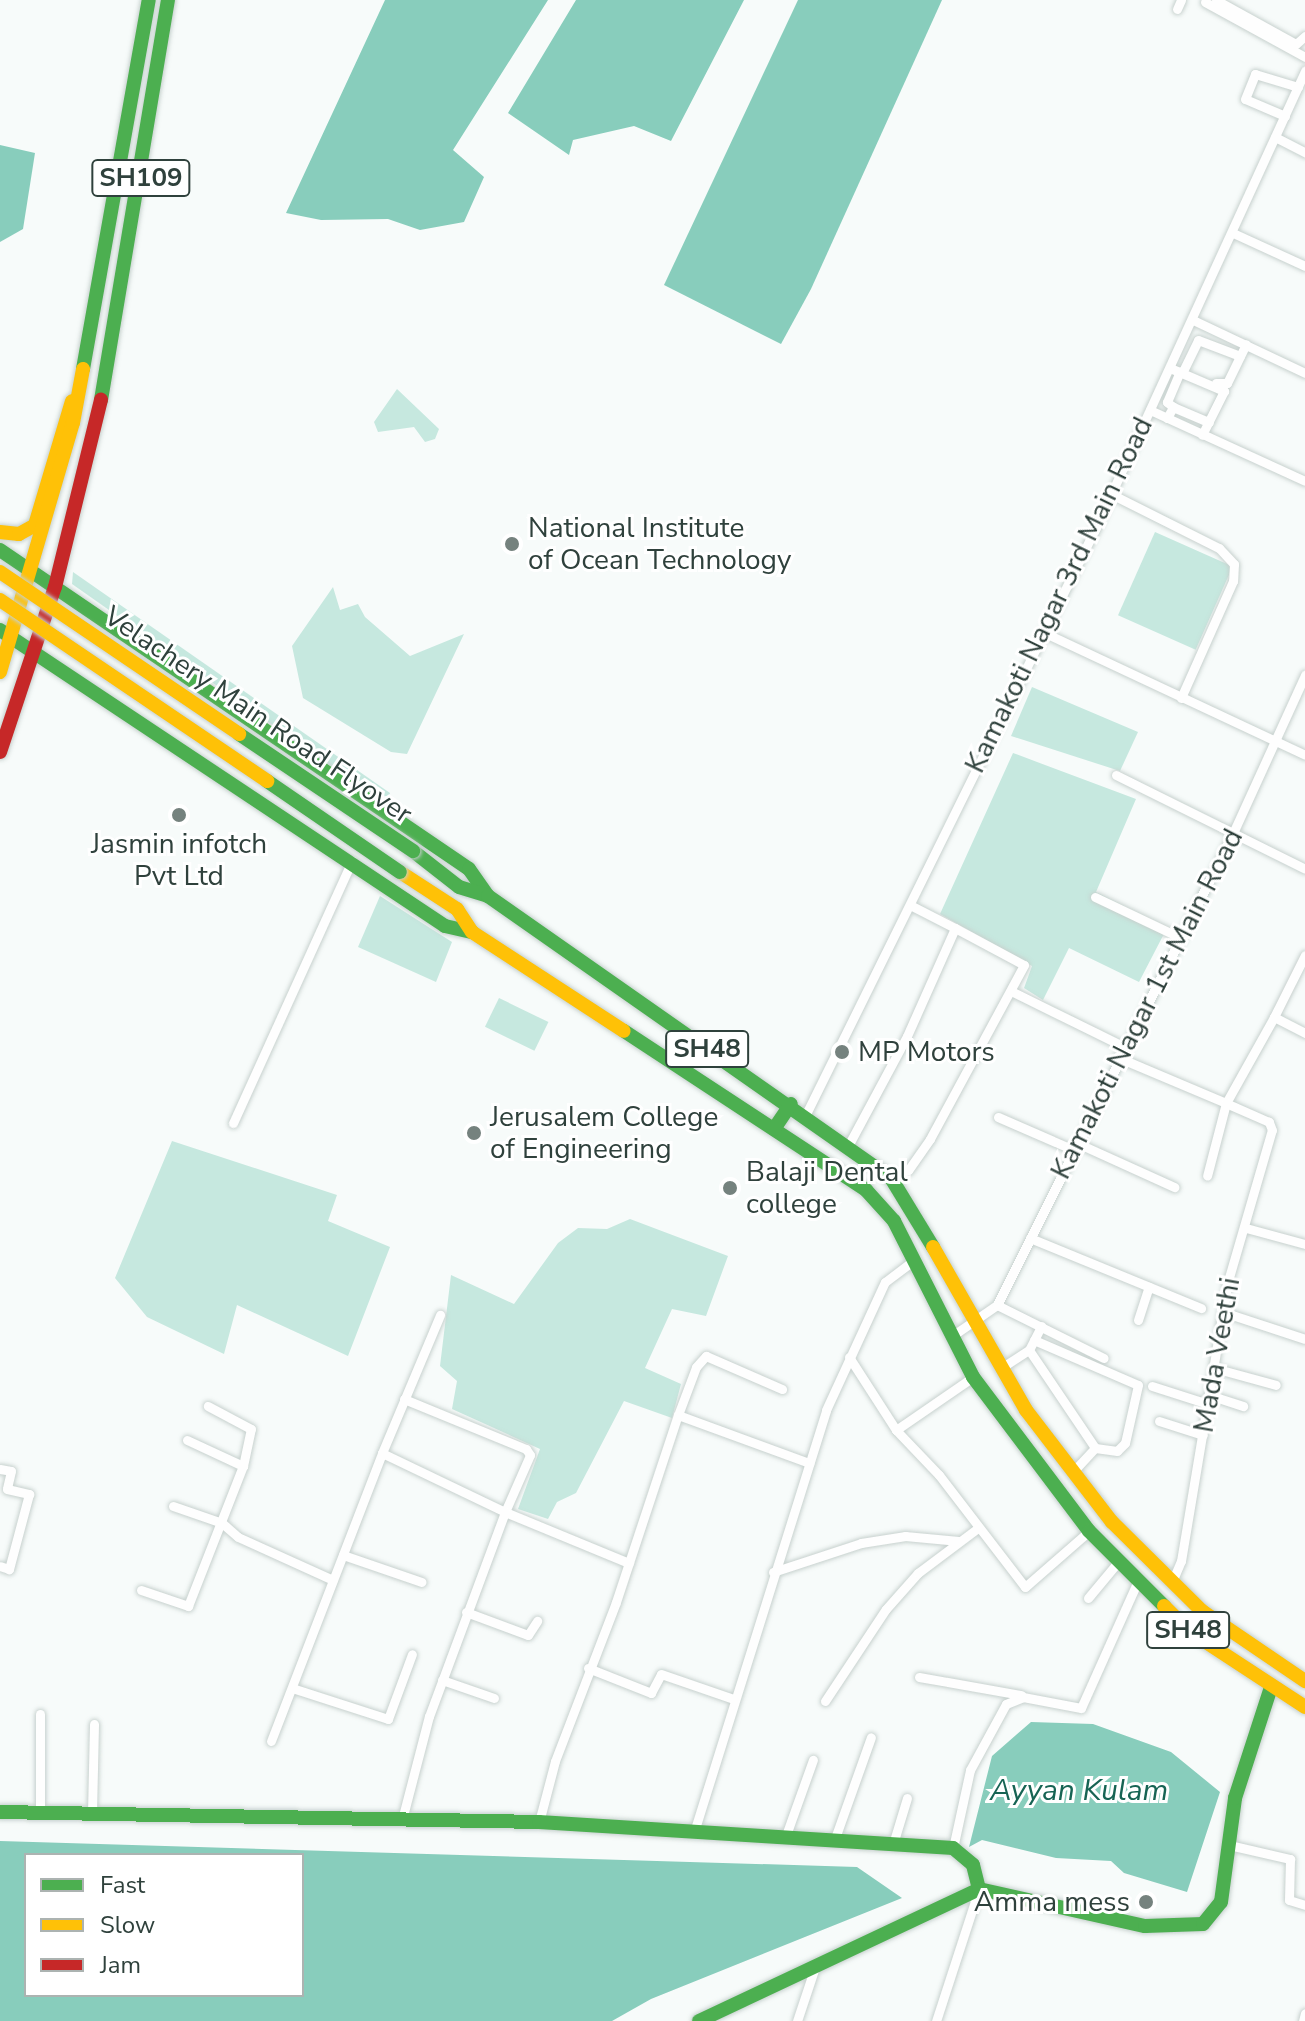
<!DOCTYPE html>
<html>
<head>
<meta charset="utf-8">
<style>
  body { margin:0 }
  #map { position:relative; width:1305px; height:2021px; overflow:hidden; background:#f7fbfa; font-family:"Nunito Sans",sans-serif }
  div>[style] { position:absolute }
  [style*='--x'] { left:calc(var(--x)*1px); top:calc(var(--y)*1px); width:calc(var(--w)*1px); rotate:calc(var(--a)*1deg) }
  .green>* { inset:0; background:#c6e8df; transform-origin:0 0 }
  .water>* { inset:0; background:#88cdbc }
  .roads { filter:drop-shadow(0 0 2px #c7d1ce) drop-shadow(0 0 2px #c7d1ce) }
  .street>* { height:9px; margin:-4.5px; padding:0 4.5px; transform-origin:4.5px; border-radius:4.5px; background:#fefefe }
  .fast>* { height:14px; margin:-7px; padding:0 7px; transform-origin:7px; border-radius:7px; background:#4caf50 }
  .slow>* { height:14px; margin:-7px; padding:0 7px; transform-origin:7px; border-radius:7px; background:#ffc107 }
  .jam>* { height:14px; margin:-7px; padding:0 7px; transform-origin:7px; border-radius:7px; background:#c62828 }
  .bridges { filter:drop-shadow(0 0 2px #c7d1ce) drop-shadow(0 0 2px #c7d1ce) }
  .fast-bridge>* { height:14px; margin:-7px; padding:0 7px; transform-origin:7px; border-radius:7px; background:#4caf50 }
  .slow-bridge>* { height:14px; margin:-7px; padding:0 7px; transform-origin:7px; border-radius:7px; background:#ffc107 }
  .dots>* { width:22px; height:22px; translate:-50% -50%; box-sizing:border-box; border:4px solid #fff; border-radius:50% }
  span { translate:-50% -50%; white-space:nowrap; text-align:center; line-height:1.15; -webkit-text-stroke:6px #fff; paint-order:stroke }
  .shield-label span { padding:2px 6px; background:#fff; border:2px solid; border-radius:6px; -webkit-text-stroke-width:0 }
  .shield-label { font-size:26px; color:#2f413c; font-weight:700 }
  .poi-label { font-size:28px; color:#2f413c }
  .left { translate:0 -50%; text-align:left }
  .right { translate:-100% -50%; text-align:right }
  .street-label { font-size:28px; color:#2f413c }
  .water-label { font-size:30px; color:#176454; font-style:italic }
  .legend { position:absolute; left:24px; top:1853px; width:280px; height:144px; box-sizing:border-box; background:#fff; border:2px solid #acb3b1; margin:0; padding:10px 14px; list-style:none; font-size:24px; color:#2f413c }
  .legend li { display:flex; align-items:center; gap:16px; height:40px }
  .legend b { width:40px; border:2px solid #acb3b1 }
</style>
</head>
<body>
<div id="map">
  <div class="green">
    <div style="clip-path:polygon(397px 389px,439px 429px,435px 439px,425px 442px,414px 427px,378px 432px,374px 422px)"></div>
    <div style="left:1155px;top:532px;width:85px;height:91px;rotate:24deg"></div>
    <div style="clip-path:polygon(73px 572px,390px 793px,389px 797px,365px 790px,72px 584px)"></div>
    <div style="clip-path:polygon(333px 587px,340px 610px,358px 604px,365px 617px,410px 656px,464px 634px,407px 754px,391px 752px,303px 698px,292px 646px)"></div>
    <div style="clip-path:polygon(1032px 687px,1138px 732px,1120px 771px,1011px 736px)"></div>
    <div style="clip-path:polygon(1013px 753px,1136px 799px,1096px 892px,1167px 928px,1139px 982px,1069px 948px,1043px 1000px,1024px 988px,1032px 966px,940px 914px)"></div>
    <div style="clip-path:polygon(380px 896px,452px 942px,436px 982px,358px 947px)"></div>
    <div style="left:499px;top:998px;width:55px;height:32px;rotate:26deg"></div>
    <div style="clip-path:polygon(172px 1141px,337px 1195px,328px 1221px,390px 1247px,348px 1356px,237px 1305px,224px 1354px,147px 1317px,115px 1278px)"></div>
    <div style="clip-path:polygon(630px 1219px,728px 1256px,706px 1316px,672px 1309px,645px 1368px,681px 1384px,672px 1418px,624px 1401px,576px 1493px,557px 1502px,548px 1519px,518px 1509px,540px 1449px,452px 1409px,457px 1381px,440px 1366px,451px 1275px,514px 1304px,558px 1243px,578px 1228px,607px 1229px)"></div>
  </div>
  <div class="water">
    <div style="clip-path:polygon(385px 0,548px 0,453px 150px,484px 177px,464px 222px,420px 230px,388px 219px,321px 220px,286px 213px)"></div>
    <div style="clip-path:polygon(576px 0,744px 0,671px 141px,634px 126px,573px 140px,569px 155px,508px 113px)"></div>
    <div style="clip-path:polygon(798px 0,942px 0,811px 289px,781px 344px,664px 285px)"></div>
    <div style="clip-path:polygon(0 145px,35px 153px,23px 229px,0 242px)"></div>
    <div style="clip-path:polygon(1031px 1722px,1093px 1724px,1171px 1752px,1220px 1792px,1187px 1892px,1124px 1873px,1111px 1861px,1056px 1858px,982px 1840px,969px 1847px,992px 1756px)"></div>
    <div style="clip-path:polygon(evenodd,0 1841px,857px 1867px,902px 1898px,651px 1999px,612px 2021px,0 2021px,0 1841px,26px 1855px,302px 1855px,302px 1995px,26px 1995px,26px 1855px)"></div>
  </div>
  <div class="roads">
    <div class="street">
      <div style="--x:1216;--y:0;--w:91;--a:28.8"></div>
      <div style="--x:1296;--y:44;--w:12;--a:-42"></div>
      <div style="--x:1205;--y:2;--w:114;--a:28.8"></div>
      <div style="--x:1177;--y:9;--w:10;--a:-66"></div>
      <div style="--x:1285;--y:116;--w:43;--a:-157"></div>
      <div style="--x:1245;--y:99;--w:27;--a:-68"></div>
      <div style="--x:1255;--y:74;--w:45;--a:16.8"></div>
      <div style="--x:1275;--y:137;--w:34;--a:27"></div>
      <div style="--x:1233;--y:233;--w:79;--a:24.6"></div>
      <div style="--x:1193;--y:320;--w:124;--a:25.3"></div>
      <div style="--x:1170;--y:368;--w:59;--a:23.1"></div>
      <div style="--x:1224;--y:391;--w:49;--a:116.6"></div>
      <div style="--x:1184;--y:369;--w:32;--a:-64"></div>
      <div style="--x:1198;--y:340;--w:45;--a:20.9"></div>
      <div style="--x:1216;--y:383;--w:11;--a:0"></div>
      <div style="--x:1227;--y:383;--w:43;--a:-64"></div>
      <div style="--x:1173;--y:407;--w:39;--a:23"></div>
      <div style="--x:1150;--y:410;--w:170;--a:24.6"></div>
      <div style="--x:1167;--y:418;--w:13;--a:-61"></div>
      <div style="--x:1173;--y:407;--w:8;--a:-140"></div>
      <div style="--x:1167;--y:402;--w:33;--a:-67"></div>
      <div style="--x:1111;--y:494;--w:121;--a:26.6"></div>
      <div style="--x:1219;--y:548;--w:22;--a:47"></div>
      <div style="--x:1234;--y:564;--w:17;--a:93"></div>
      <div style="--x:1233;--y:581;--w:128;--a:114"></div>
      <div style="--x:1045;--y:633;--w:287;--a:25.1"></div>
      <div style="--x:1116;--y:775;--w:211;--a:26.4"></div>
      <div style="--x:1095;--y:897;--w:93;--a:25.5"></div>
      <div style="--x:910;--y:905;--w:51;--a:27.1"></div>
      <div style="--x:1011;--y:991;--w:125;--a:26.2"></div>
      <div style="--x:1274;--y:1017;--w:69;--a:-63.4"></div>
      <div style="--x:1117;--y:1057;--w:118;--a:22.9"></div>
      <div style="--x:1226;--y:1103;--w:98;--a:-60.8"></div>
      <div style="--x:1274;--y:1017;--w:35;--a:27"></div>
      <div style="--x:806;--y:1114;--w:655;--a:-63.71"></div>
      <div style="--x:1096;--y:527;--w:502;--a:-65.38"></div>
      <div style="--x:998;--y:1117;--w:83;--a:23.5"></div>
      <div style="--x:233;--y:1123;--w:288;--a:-65.6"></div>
      <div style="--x:1077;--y:1143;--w:107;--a:24.4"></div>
      <div style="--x:848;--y:1146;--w:125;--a:-61.8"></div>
      <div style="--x:907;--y:1036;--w:118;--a:-66"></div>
      <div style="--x:955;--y:928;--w:78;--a:28.2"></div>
      <div style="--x:1024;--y:965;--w:198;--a:118.4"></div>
      <div style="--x:930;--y:1139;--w:38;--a:125"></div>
      <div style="--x:908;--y:1170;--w:19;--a:155"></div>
      <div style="--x:1246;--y:1228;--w:61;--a:15.2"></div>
      <div style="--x:1030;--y:1238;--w:185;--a:22.3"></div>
      <div style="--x:997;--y:1305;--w:119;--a:26.4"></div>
      <div style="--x:1223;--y:1312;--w:86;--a:18.2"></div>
      <div style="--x:1138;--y:1320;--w:35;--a:-72"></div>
      <div style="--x:952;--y:1336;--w:55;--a:-34.6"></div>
      <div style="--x:997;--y:1305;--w:528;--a:-63.43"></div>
      <div style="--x:1233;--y:833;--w:174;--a:-65.5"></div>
      <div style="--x:1034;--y:1340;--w:113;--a:23.4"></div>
      <div style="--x:1138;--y:1385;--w:59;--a:102.6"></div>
      <div style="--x:1125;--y:1443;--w:11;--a:135"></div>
      <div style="--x:1117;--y:1451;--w:22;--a:-172"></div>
      <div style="--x:1029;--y:1350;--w:118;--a:56"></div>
      <div style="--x:1095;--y:1448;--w:33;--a:133"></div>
      <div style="--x:849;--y:1357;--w:87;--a:57.2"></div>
      <div style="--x:896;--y:1430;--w:93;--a:-34.5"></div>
      <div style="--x:1001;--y:1368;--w:33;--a:-33"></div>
      <div style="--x:1029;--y:1350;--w:27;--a:-63"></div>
      <div style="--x:1214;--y:1368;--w:64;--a:15.3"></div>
      <div style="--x:1152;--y:1386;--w:59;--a:17.8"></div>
      <div style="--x:1209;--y:1395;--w:36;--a:18"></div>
      <div style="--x:404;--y:1399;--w:132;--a:22.3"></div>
      <div style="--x:526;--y:1449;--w:7;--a:56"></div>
      <div style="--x:530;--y:1455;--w:62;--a:113.7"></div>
      <div style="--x:505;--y:1512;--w:134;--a:22.4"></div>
      <div style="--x:678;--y:1415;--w:51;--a:-69.4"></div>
      <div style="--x:696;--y:1367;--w:15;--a:-48"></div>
      <div style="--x:706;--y:1356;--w:83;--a:23.5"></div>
      <div style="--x:1159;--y:1421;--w:46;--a:17.7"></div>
      <div style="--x:896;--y:1430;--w:62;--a:46.3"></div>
      <div style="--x:939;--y:1475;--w:141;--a:52.5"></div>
      <div style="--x:1025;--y:1587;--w:85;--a:-41.2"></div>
      <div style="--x:187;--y:1440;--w:62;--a:24.9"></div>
      <div style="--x:382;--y:1453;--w:150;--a:-67.2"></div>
      <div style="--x:0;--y:1469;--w:11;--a:10"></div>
      <div style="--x:11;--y:1471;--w:18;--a:103"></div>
      <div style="--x:7;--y:1489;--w:23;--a:13"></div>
      <div style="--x:29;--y:1494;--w:78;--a:104.9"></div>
      <div style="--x:9;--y:1569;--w:9;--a:-162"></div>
      <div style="--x:173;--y:1506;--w:52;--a:19.1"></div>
      <div style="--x:222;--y:1523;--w:21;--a:41"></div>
      <div style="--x:238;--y:1537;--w:104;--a:24.4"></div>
      <div style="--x:343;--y:1555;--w:83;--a:18.9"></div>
      <div style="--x:773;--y:1572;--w:93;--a:-18.2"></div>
      <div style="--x:861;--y:1543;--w:45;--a:-9"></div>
      <div style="--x:905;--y:1536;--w:54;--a:5.3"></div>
      <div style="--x:1172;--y:1582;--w:23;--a:-67"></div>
      <div style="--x:1181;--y:1561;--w:284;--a:-80.5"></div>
      <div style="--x:1228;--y:1281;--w:157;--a:-73.8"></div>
      <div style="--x:1272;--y:1130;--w:9;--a:-111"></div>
      <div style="--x:1269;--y:1122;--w:47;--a:-156.2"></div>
      <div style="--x:1226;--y:1103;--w:75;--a:104.6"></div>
      <div style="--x:141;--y:1590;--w:50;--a:18.8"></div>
      <div style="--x:188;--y:1606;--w:150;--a:-68.6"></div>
      <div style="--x:243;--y:1466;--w:38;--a:-78"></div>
      <div style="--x:251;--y:1429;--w:49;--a:-151.9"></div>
      <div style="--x:1088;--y:1598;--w:47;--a:-50.2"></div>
      <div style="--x:466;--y:1612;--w:66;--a:20.4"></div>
      <div style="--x:528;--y:1635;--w:17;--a:-57"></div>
      <div style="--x:588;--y:1668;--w:68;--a:21.6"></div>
      <div style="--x:651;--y:1693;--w:21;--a:-62"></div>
      <div style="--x:661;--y:1674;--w:76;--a:19.1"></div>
      <div style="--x:919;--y:1677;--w:104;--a:10"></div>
      <div style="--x:442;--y:1680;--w:55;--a:19.1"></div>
      <div style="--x:292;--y:1688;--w:101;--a:17.9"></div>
      <div style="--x:388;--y:1719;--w:69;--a:-69.7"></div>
      <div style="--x:825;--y:1701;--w:110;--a:-56.5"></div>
      <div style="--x:886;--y:1609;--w:48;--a:-48.4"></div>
      <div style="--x:918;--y:1573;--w:75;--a:-36.9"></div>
      <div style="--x:40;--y:1714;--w:98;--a:90"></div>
      <div style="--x:271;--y:1741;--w:309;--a:-68.9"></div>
      <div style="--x:382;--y:1453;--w:136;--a:25.6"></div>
      <div style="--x:505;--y:1512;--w:218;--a:110.4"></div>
      <div style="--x:429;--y:1716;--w:107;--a:104.6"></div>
      <div style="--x:92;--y:1813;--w:89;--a:-88.7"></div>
      <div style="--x:539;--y:1822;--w:63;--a:-75.3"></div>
      <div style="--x:555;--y:1761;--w:170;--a:-69"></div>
      <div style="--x:616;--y:1602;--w:197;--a:-71.7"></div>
      <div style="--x:678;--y:1415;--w:140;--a:20.1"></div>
      <div style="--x:694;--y:1832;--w:442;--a:-72.6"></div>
      <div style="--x:826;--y:1410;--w:141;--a:-65.3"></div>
      <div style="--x:885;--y:1282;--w:35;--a:-37"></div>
      <div style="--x:785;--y:1838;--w:83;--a:-70.3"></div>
      <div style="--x:834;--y:1841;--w:110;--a:-70.4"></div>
      <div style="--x:893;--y:1844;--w:48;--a:-73.1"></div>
      <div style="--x:1229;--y:1845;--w:63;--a:12.9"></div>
      <div style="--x:1290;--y:1859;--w:41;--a:91.4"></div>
      <div style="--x:1289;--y:1900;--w:17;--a:17"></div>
      <div style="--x:953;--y:1848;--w:80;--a:-77.7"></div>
      <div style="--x:970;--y:1770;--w:75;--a:-61.4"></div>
      <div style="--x:1006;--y:1704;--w:18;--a:-22"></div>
      <div style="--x:1023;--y:1697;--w:59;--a:10.7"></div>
      <div style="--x:1081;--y:1708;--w:137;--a:-65.9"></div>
      <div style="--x:797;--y:2021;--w:54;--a:-71.6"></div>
      <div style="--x:936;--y:2021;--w:139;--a:-72"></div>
      <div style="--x:1303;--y:2021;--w:8;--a:-76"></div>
    </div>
    <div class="fast">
      <div style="--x:83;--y:369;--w:375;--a:-79.9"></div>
      <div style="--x:101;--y:400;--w:406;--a:-80.5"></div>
      <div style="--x:0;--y:550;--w:567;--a:34.22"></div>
      <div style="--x:469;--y:869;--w:33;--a:55"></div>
      <div style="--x:0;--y:630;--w:534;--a:33.63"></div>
      <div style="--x:445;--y:926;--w:28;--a:13"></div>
      <div style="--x:413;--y:851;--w:58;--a:38"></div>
      <div style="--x:459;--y:887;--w:30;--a:17"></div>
      <div style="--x:488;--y:896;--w:492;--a:35"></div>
      <div style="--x:891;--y:1178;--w:81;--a:58.7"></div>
      <div style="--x:624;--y:1031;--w:290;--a:33.3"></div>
      <div style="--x:866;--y:1190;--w:42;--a:47.9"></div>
      <div style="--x:894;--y:1221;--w:175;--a:63.1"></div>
      <div style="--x:973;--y:1377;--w:193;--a:53"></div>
      <div style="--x:1089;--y:1531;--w:106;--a:45"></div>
      <div style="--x:774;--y:1129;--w:30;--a:-56"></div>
      <div style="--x:0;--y:1812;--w:539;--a:1.06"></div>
      <div style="--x:539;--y:1822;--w:415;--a:3.6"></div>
      <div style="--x:953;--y:1848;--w:26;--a:40"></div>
      <div style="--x:973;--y:1865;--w:25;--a:76"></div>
      <div style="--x:699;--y:2021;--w:310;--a:-25.2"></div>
      <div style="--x:979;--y:1889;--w:170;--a:12.6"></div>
      <div style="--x:1145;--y:1926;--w:58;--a:-2"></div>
      <div style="--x:1203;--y:1924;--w:28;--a:-51"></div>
      <div style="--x:1221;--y:1902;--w:105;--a:-82.3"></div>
      <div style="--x:1235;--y:1798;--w:117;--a:-72"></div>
    </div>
    <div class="slow">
      <div style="--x:0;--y:532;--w:19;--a:6"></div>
      <div style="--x:19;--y:534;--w:18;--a:-29"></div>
      <div style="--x:35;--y:525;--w:129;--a:-73.4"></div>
      <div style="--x:0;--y:672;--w:259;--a:-73.7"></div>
      <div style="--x:73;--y:423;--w:55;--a:-79.5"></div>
      <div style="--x:400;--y:872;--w:68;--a:33"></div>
      <div style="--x:457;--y:909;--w:27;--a:57"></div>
      <div style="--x:472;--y:932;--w:181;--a:33.1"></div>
      <div style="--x:933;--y:1247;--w:188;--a:60.3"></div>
      <div style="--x:1026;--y:1410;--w:141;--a:52.5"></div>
      <div style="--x:1112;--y:1522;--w:127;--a:44.7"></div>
      <div style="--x:1202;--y:1611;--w:125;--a:34.2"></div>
      <div style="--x:1164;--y:1606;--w:35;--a:45"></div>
      <div style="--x:1189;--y:1631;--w:139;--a:33.2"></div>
    </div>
    <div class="jam">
      <div style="--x:0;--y:752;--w:174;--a:-71.6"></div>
      <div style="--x:55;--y:587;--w:193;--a:-76.2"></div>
    </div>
  </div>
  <div class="bridges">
    <div class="fast-bridge">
      <div style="--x:239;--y:734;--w:210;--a:33.9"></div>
      <div style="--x:267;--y:781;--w:161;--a:34.4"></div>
    </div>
    <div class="slow-bridge">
      <div style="--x:0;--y:572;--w:289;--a:34.1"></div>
      <div style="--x:0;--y:600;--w:323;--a:34.1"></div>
    </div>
  </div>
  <div class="dots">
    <div style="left:512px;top:544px;background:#75827e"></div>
    <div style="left:179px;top:815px;background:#75827e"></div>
    <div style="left:842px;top:1052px;background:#75827e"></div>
    <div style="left:474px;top:1133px;background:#75827e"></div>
    <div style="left:730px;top:1188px;background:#75827e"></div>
    <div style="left:1146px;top:1902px;background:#75827e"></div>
  </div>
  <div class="shield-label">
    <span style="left:141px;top:178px">SH109</span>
    <span style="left:707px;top:1049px">SH48</span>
    <span style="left:1188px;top:1630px">SH48</span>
  </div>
  <div class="poi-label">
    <span class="left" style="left:528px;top:544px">National Institute<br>of Ocean Technology</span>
    <span style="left:179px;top:860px">Jasmin infotch<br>Pvt Ltd</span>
    <span class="left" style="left:858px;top:1052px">MP Motors</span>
    <span class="left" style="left:490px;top:1133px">Jerusalem College<br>of Engineering</span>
    <span class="left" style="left:746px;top:1188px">Balaji Dental<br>college</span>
    <span class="right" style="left:1130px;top:1902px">Amma mess</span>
  </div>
  <div class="street-label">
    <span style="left:1059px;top:595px;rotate:-64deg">Kamakoti Nagar 3rd Main Road</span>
    <span style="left:258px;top:715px;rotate:34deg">Velachery Main Road Flyover</span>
    <span style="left:1147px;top:1004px;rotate:-63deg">Kamakoti Nagar 1st Main Road</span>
    <span style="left:1217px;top:1355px;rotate:-80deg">Mada Veethi</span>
  </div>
  <div class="water-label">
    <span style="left:1079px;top:1791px">Ayyan Kulam</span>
  </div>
  <ul class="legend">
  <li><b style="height:10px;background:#4caf50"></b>Fast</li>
  <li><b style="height:10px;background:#ffc107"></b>Slow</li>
  <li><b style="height:10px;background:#c62828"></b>Jam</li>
  </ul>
</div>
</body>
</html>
